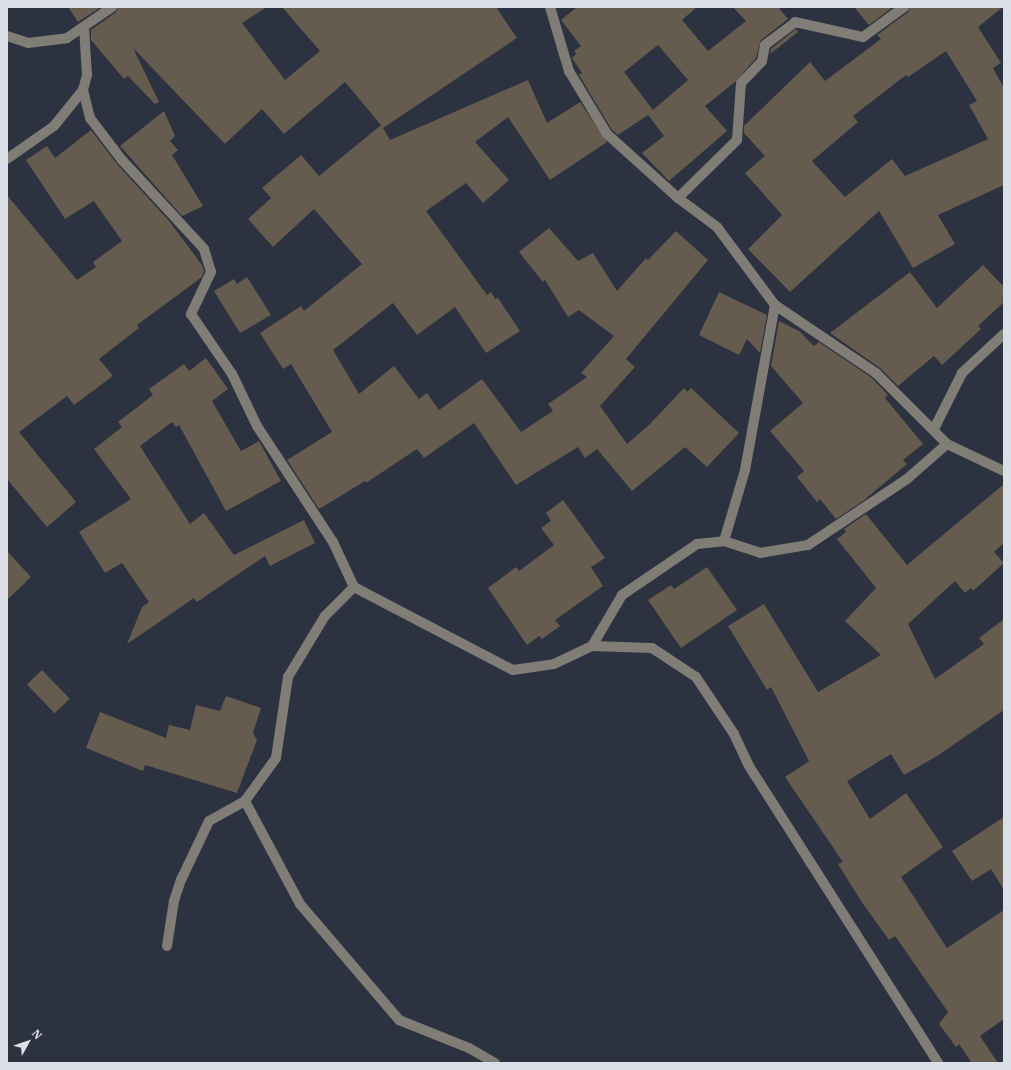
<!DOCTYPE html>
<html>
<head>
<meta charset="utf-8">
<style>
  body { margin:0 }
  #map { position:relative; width:1011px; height:1070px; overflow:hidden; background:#2c323f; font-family:"IBM Plex Serif",serif }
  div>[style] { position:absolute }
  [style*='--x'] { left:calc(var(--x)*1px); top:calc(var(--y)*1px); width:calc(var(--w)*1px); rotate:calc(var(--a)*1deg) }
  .building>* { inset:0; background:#655b4e; transform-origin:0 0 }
  .minor>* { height:10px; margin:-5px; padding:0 5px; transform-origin:5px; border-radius:5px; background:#807c76 }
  span { translate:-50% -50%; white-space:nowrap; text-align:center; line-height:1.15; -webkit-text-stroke:3.5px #2c323f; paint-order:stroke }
  .frame { position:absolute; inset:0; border:8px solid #dbe0e8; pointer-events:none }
  .north { position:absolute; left:8px; top:1022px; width:40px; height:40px; -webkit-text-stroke:3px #2c323f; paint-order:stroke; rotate:50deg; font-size:11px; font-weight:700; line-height:16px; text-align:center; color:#dbe0e8 }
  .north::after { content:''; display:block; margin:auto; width:14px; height:18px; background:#dbe0e8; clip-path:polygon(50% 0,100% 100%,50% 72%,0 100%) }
</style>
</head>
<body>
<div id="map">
  <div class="building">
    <div style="clip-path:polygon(68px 7px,101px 7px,78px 22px)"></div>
    <div style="clip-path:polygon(118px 7px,267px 7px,242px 23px,285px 80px,320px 51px,282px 7px,496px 7px,517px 38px,383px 128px,390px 140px,528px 80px,547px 123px,580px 102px,607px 142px,550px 180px,508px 117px,475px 142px,509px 180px,483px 203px,466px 183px,426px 211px,487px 295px,491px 292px,495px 299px,498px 298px,520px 331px,486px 353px,455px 307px,417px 335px,393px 303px,333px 350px,359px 394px,394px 366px,419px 399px,427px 393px,439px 410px,482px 379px,521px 432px,553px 411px,548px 404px,587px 377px,581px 373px,614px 336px,579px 310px,568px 317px,545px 280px,543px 282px,519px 252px,549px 228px,578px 261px,593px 253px,617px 291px,646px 258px,648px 260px,676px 231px,708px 260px,626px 359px,635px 367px,600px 406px,627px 444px,649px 425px,684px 388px,687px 392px,691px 388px,739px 433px,707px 467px,685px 447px,632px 491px,597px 449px,585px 458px,578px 447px,516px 485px,474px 423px,424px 458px,417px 449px,366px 483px,365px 481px,319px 509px,287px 460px,332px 432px,291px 364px,283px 369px,260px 333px,301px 306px,304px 311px,362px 264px,314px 209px,273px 247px,248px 219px,271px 198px,262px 188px,301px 155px,319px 176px,381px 125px,345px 82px,284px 134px,262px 109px,225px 144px,133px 48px,159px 102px,155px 104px,128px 76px,124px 79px,91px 40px,91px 30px,116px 12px)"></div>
    <div style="clip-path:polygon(evenodd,577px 7px,697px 7px,682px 20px,708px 51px,746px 21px,733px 7px,778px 7px,788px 19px,761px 40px,756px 58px,735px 82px,705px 106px,727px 131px,669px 181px,642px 153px,664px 136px,648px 115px,618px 135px,612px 130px,579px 75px,582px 73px,572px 58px,576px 54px,574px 51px,581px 46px,561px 20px,577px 7px,658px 45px,688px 80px,653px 110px,624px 72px,658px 45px)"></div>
    <div style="clip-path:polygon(854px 7px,893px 7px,869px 25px)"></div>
    <div style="clip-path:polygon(evenodd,910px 7px,1003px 7px,978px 27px,1001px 63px,993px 68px,1004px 88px,1004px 185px,938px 215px,955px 244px,913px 268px,879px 211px,790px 292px,748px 249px,782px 215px,745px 173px,765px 156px,744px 133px,744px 126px,810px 62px,825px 81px,881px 39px,877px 35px,908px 12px,910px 7px,946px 51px,977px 101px,969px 105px,988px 139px,905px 176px,892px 159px,845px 197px,812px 161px,858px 122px,853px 116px,906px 75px,908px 77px,946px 51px)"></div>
    <div style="clip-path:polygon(796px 29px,798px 32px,770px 54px,771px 49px)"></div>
    <div style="clip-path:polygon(164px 111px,175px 136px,170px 141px,178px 150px,172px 155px,203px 206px,182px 216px,120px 146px)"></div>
    <div style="clip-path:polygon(91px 130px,117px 164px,170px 222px,202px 265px,204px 271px,202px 277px,137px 325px,139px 328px,99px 359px,113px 376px,74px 405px,67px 396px,19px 432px,76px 502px,47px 527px,7px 479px,7px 195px,77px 280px,96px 267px,93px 262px,122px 241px,94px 201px,65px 219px,26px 160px,47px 146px,55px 158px)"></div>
    <div style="clip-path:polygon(983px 265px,1004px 287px,1004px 302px,978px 326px,981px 329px,942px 365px,934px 356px,898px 386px,880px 368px,830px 333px,910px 272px,937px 308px)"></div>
    <div style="clip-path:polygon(247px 277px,271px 315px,240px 333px,214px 291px,234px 279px,237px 284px)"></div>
    <div style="clip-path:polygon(719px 292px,767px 315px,760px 353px,747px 339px,739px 355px,699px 335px)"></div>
    <div style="clip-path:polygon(779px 321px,799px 331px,814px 346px,819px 342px,872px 378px,888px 395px,885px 398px,923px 444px,903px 460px,907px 464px,863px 501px,836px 519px,820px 499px,817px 502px,797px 477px,804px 471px,770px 431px,803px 403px,771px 366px)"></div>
    <div style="clip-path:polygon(206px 358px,228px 389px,212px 401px,241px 451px,259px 441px,281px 481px,226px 511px,179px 425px,176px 427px,172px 422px,140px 446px,190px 524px,204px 513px,234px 555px,304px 520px,315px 543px,270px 566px,265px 556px,197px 602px,194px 598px,127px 644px,142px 607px,149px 602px,122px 563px,105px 573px,79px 532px,131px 499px,94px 449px,122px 427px,118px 422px,153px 395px,149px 389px,184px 364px,189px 371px)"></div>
    <div style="clip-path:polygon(1004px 484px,1004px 543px,994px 552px,1004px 563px,973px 591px,971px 588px,965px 593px,955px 581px,908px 624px,935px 679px,984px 644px,979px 638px,1004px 619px,1004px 710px,937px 756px,904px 775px,891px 754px,847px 781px,870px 819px,906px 793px,943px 847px,901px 877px,947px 948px,1004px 910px,1004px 1019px,980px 1036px,998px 1063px,972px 1063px,959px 1044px,956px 1047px,939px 1024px,948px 1012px,895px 936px,889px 940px,861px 901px,838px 864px,843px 862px,785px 777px,809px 761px,771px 687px,767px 690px,728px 626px,764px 604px,818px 692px,881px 655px,845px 621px,876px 588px,837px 539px,846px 532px,844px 529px,866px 514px,907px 565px)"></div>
    <div style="clip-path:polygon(563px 500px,605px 558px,591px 567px,603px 586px,555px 620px,560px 626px,542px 639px,539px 636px,527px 645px,488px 588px,516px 567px,519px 571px,554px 545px,541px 528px,551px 521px,546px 513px)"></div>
    <div style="clip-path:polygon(7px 551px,31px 577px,7px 600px)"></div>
    <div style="clip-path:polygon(707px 567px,737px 610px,681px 648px,648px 600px,671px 585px,674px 589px)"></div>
    <div style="left:42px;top:670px;width:40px;height:21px;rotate:46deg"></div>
    <div style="clip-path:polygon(226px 696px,261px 708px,253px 733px,257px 740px,237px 793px,145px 765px,143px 771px,86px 748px,100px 712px,166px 738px,169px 725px,190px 730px,196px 705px,220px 711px)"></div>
    <div style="clip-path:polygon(1004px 817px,1004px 890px,991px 869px,972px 881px,952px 851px)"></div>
  </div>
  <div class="minor">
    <div style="--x:550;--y:7;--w:67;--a:73.5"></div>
    <div style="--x:569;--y:71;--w:74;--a:58.9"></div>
    <div style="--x:607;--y:134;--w:96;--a:42"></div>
    <div style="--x:678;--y:198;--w:49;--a:36.6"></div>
    <div style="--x:717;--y:227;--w:97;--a:53.4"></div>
    <div style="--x:775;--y:305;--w:122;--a:34"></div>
    <div style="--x:876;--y:373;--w:100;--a:45"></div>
    <div style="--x:947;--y:444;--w:63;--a:25.3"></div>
    <div style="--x:7;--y:36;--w:22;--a:18"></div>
    <div style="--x:28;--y:43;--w:39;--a:-7"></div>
    <div style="--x:67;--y:38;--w:55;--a:-34.6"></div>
    <div style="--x:83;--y:90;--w:29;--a:76"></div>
    <div style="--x:90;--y:118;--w:53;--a:52.7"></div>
    <div style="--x:122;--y:160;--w:121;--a:47.3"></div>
    <div style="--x:204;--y:249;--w:24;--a:73"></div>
    <div style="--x:211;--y:272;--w:47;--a:115.5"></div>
    <div style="--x:191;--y:314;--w:73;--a:55.7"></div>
    <div style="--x:232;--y:374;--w:58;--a:64.3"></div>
    <div style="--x:257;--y:426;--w:139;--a:56.8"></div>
    <div style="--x:333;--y:542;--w:50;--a:65"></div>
    <div style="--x:7;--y:159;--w:57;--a:-35.1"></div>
    <div style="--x:54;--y:126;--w:46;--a:-51.1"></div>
    <div style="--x:83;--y:90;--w:16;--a:-75"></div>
    <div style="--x:87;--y:75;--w:48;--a:-93.6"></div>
    <div style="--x:678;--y:198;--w:83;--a:-44.5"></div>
    <div style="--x:737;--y:140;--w:57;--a:-86"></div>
    <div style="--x:741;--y:83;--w:30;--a:-46"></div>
    <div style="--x:762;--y:61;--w:16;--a:-79"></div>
    <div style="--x:765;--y:45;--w:38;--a:-37"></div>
    <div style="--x:795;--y:22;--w:70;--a:12.4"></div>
    <div style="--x:863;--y:37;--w:51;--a:-36.2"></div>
    <div style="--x:934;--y:429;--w:63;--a:-63.4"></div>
    <div style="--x:962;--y:373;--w:57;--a:-42.9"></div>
    <div style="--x:724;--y:541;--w:74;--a:-73.5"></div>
    <div style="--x:745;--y:470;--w:168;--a:-79.7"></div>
    <div style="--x:592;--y:646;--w:60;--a:1.9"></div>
    <div style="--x:652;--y:648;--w:53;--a:33.4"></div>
    <div style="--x:696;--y:677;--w:69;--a:56.3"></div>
    <div style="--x:734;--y:734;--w:35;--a:65"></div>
    <div style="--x:749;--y:766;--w:352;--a:57.5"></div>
    <div style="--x:245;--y:801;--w:117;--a:61.9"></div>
    <div style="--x:300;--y:904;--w:153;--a:49.5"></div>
    <div style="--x:399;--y:1020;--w:75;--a:21.8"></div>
    <div style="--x:469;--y:1048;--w:30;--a:30"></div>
    <div style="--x:167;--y:946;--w:46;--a:-81.2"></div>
    <div style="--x:174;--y:901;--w:22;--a:-72"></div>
    <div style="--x:181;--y:880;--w:65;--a:-64.6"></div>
    <div style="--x:209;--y:821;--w:41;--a:-29.1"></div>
    <div style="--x:245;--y:801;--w:53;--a:-54.2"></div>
    <div style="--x:276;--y:758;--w:82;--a:-81.6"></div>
    <div style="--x:288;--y:677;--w:71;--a:-58.8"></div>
    <div style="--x:325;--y:616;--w:41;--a:-45"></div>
    <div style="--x:354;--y:587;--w:179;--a:27.6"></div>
    <div style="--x:513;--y:670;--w:41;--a:-8.3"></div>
    <div style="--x:554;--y:664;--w:42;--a:-25.3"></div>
    <div style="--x:592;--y:646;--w:59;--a:-59.5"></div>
    <div style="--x:622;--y:595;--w:91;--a:-34.2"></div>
    <div style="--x:697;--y:544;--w:27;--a:-6"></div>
    <div style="--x:724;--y:541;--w:38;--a:18"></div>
    <div style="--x:760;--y:553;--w:49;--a:-9.5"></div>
    <div style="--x:808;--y:545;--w:119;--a:-33.7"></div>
    <div style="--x:907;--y:479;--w:53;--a:-41.2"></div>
  </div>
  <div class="frame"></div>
  <div class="north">N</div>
</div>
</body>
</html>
